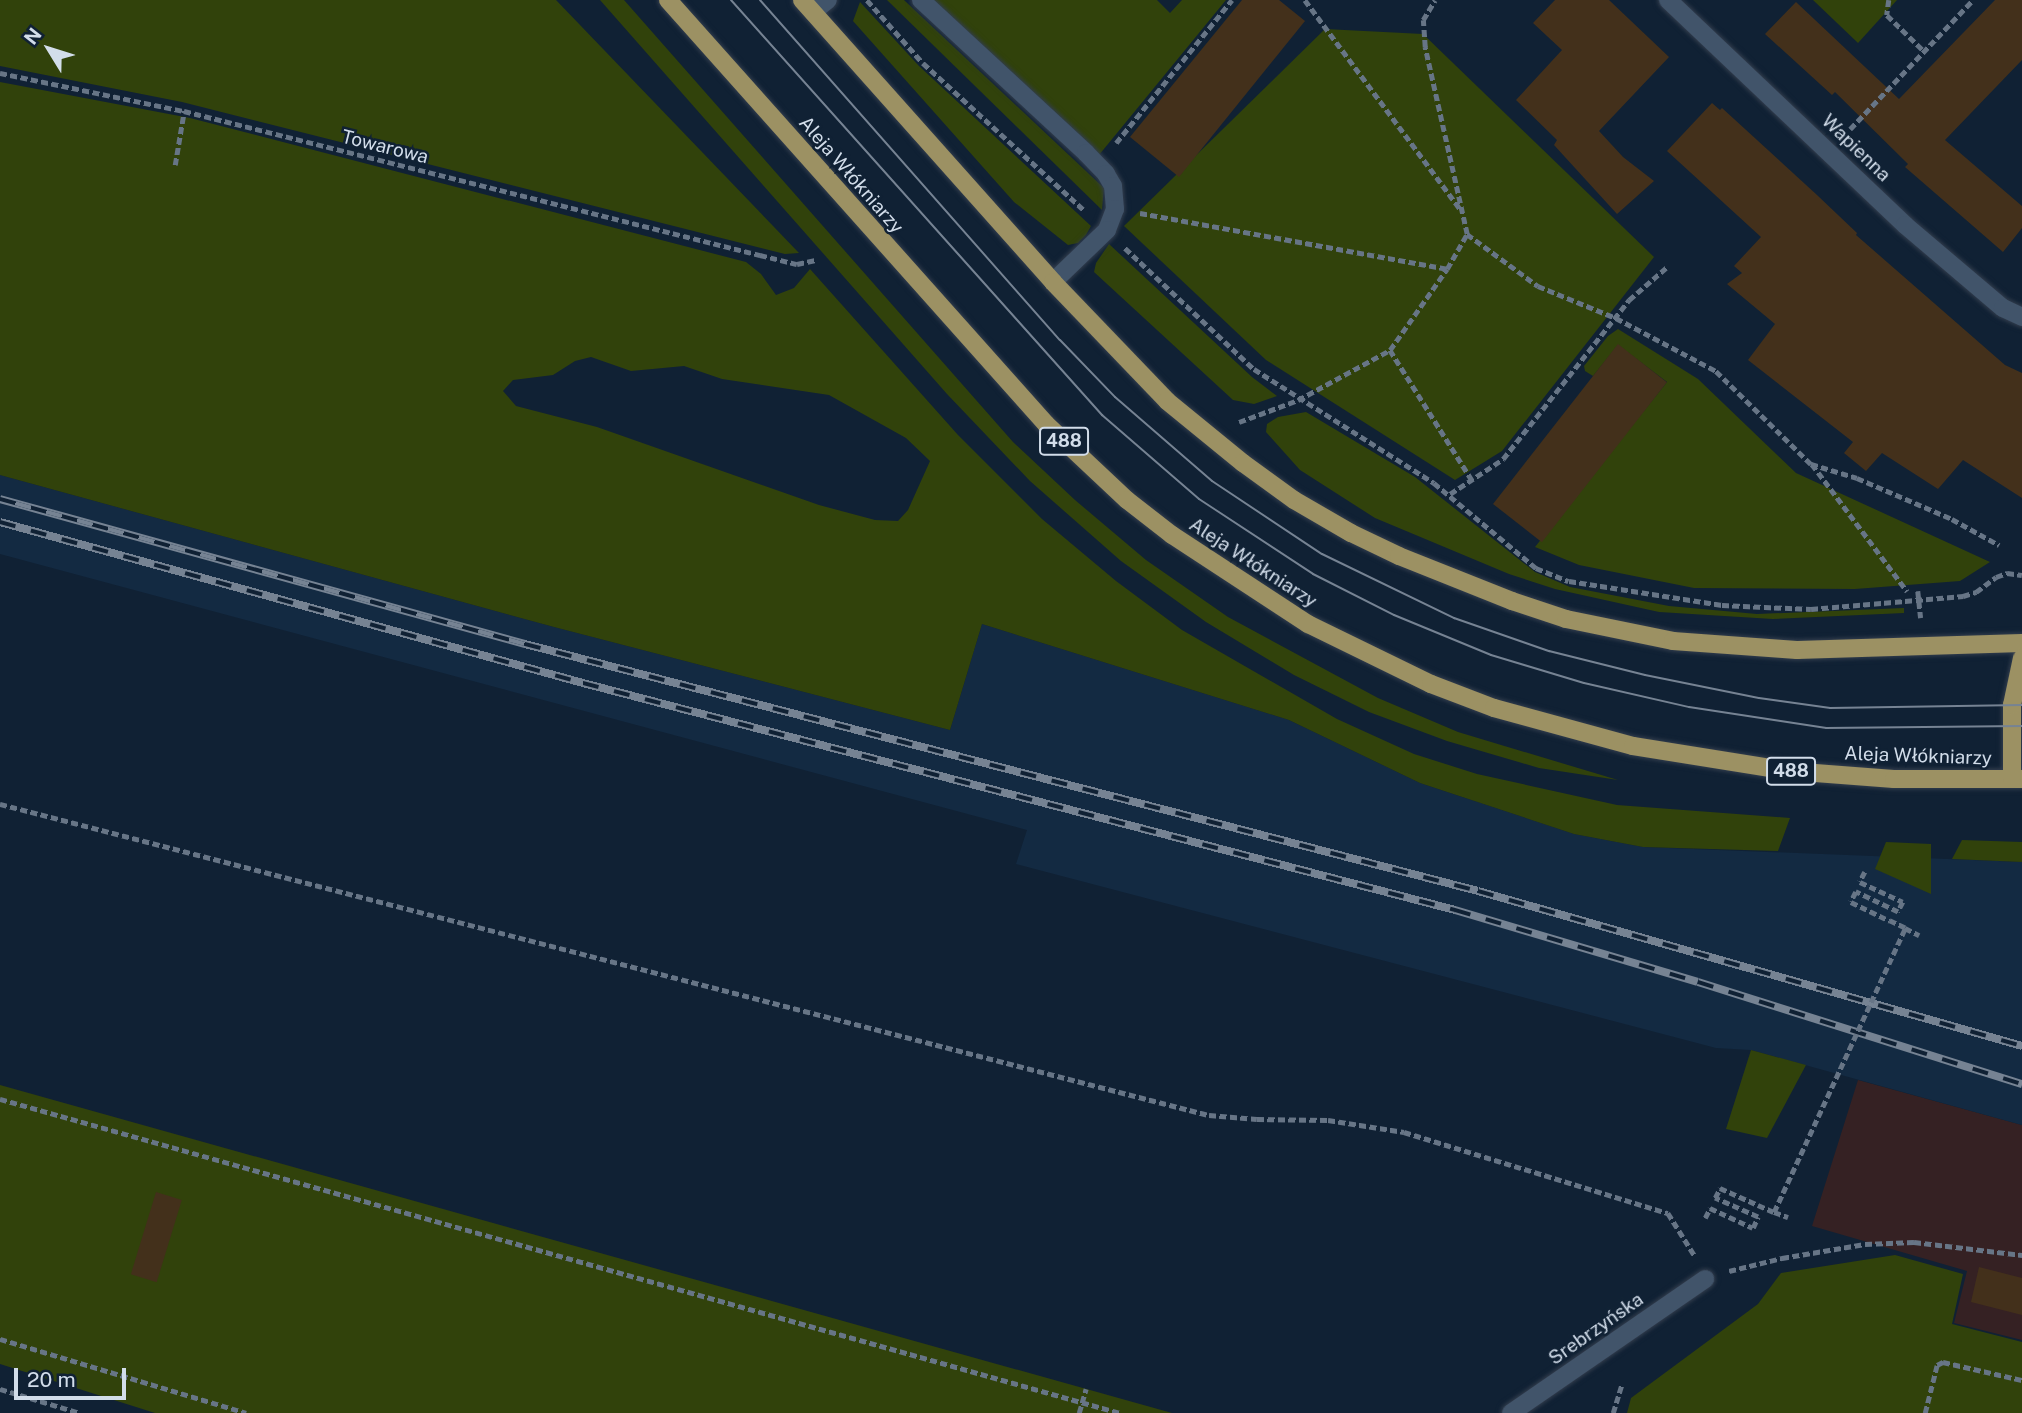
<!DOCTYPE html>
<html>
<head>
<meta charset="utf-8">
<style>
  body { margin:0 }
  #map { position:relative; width:2022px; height:1413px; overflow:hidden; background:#102134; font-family:"Public Sans",sans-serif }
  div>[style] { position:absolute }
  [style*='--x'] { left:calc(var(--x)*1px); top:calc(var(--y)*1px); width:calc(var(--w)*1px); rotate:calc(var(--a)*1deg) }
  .commercial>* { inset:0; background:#352123 }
  .built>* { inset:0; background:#132a42 }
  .green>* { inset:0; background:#31420b }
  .building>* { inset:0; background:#43301b; transform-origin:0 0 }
  .path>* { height:4.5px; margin-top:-2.25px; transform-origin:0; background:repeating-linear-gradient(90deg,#677586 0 7px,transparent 0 10.5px) }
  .roads { filter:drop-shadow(0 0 2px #323d4d) drop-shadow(0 0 2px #323d4d) }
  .minor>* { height:18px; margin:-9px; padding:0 9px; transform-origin:9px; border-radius:9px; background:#41546a }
  .major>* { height:18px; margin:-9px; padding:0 9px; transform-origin:9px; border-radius:9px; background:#9c9163 }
  .tram>* { height:2px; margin:-1px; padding:0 1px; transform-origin:1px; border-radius:1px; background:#768393 }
  .rail>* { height:8px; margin-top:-4px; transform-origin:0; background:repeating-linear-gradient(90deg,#102134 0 16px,#768393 0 32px); box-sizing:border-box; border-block:2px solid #768393 }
  .path-bridge>* { height:4.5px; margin-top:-2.25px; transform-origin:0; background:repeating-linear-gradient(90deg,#677586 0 7px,transparent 0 10.5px) }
  span { translate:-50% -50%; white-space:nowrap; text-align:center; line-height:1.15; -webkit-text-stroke:5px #102134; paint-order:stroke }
  .shield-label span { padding:2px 5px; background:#102134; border:2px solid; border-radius:5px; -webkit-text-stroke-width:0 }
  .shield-label { font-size:18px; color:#d2ddea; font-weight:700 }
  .street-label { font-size:19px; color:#d2ddea }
  .north { position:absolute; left:14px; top:14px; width:70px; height:70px; -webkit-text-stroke:5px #102134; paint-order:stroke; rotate:308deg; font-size:19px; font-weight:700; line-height:28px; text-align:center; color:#d2ddea }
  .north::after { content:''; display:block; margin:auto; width:24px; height:32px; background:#d2ddea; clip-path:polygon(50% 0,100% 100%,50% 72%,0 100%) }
  .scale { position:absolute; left:14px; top:1368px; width:112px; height:32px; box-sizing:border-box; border:4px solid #d2ddea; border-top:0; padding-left:9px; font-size:21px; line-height:24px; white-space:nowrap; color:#d2ddea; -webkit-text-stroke:5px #102134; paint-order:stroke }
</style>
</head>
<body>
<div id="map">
  <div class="commercial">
    <div style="clip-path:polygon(1858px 1080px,2022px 1125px,2022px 1340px,1954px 1323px,1967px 1271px,1812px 1226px)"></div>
  </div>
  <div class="built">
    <div style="clip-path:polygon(0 475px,554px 627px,950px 730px,982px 624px,1289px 720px,1420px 783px,1574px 834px,1643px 847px,2022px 862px,2022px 1125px,1751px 1050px,1716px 1048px,1016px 864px,1027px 830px,0 554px)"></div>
  </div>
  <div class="green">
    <div style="clip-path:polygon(0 0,556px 0,799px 253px,785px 254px,182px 102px,0 66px)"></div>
    <div style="clip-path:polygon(600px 0,624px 0,1013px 442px,1075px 500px,1146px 560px,1228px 617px,1378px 698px,1458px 732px,1618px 780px,1539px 768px,1447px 741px,1369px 712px,1294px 675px,1206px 622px,1121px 561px,1030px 481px,947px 394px)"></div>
    <div style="clip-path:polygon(887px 0,904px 0,1104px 188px,1102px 210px)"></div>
    <div style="clip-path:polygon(932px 0,1157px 0,1170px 13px,1182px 0,1226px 0,1099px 155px)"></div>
    <div style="clip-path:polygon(1813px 0,1897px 0,1858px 43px)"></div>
    <div style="clip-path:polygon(860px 2px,919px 66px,1091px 226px,1086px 235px,1078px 243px,1068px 245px,1014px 202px,853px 21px)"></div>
    <div style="clip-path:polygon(1325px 29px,1423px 34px,1654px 257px,1502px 451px,1455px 480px,1266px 360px,1124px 226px)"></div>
    <div style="clip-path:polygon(evenodd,0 82px,190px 118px,746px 262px,761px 274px,776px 295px,794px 288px,810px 269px,958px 435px,1042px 519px,1116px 581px,1182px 630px,1337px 719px,1414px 754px,1477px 774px,1617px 805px,1790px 818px,1778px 851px,1643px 847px,1574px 834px,1420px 783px,1289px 720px,982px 624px,950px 730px,554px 627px,0 475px,0 82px,591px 357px,631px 371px,684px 366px,722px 379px,829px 395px,906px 438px,930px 461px,908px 510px,898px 521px,875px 520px,819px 505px,597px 427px,516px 406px,503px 391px,513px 380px,553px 375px,575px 361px,591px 357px)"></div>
    <div style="clip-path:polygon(1109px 244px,1252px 377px,1277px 396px,1254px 404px,1233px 400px,1094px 272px,1096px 263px)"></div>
    <div style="clip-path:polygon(1618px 329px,1698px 379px,1796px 473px,1990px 562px,1960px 581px,1855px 589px,1694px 588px,1579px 565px,1535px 547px,1667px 382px,1618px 345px,1593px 376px,1585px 371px,1584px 366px,1608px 336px)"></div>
    <div style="clip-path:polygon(1306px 412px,1415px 477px,1535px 572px,1570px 587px,1669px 606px,1757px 614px,1904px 608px,1904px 613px,1773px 619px,1659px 612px,1555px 589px,1509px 574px,1375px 518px,1300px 470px,1266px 432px,1267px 424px,1278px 417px)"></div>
    <div style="clip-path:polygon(1962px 840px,2022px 842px,2022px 862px,1952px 859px)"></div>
    <div style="clip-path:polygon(1886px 842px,1931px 844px,1931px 894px,1875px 869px)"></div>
    <div style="clip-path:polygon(1751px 1050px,1806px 1065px,1767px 1138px,1726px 1129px)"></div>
    <div style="clip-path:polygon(0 1085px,1172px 1413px,155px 1413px,0 1364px)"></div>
    <div style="clip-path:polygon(1895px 1255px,1963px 1274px,1952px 1324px,2022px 1342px,2022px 1413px,1627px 1413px,1631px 1398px,1758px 1304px,1781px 1273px)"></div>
  </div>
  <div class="building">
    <div style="clip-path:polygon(1242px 0,1279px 0,1305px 21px,1179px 177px,1130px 137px)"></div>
    <div style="clip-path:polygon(1555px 0,1609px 0,1669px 57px,1599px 131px,1623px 157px,1654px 181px,1617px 214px,1554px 145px,1557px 140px,1516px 100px,1562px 50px,1533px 23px)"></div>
    <div style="clip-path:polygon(1995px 0,2022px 0,2022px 60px,1945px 140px,2022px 206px,2022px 228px,2003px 252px,1905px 167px,1908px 164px,1835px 92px,1832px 95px,1765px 34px,1796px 2px,1899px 99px)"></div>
    <div style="clip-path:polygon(1712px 103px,1720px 110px,1722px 108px,1817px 195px,1857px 233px,1856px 235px,2005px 365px,2022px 373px,2022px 498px,1963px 460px,1938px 489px,1882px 453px,1866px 471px,1844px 453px,1853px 442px,1748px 360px,1775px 324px,1727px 284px,1742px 273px,1734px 266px,1761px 237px,1667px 151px)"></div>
    <div style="left:1618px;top:344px;width:62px;height:203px;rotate:38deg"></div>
    <div style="left:156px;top:1192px;width:27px;height:86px;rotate:17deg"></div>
    <div style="clip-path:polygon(1979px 1267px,2022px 1278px,2022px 1315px,1971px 1302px)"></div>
  </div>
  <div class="path">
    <div style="--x:867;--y:0;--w:84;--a:48.4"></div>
    <div style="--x:923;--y:63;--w:219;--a:42.4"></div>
    <div style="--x:1305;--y:0;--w:262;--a:53.4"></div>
    <div style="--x:1889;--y:0;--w:15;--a:98"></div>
    <div style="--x:1887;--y:15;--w:52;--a:44.2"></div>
    <div style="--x:0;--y:73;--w:188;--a:11.7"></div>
    <div style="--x:184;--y:111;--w:594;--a:14.04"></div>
    <div style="--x:760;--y:255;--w:38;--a:14"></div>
    <div style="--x:797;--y:264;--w:19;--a:-12"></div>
    <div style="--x:1850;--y:129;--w:178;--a:-46.4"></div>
    <div style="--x:1116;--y:143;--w:184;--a:-51"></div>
    <div style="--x:175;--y:165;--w:55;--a:-80.5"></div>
    <div style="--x:1140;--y:213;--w:312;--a:10.3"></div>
    <div style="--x:1467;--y:234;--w:88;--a:36.2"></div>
    <div style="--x:1538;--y:286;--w:84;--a:22.3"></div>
    <div style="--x:1616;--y:318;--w:113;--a:27.9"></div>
    <div style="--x:1716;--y:371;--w:133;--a:44.4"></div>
    <div style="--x:1811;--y:464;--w:48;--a:16.9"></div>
    <div style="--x:1857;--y:478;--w:103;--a:23.3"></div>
    <div style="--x:1952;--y:519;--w:54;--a:29"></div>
    <div style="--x:1125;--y:248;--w:177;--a:43.2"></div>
    <div style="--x:1254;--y:369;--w:213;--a:32.3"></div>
    <div style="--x:1434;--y:483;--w:133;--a:39.8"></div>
    <div style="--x:1536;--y:568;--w:35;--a:22"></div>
    <div style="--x:1569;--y:581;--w:155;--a:8.9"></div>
    <div style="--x:1722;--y:605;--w:89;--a:2.6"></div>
    <div style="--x:1811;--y:609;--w:153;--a:-4.9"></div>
    <div style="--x:1963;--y:596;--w:14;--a:-17"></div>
    <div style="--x:1976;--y:592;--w:25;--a:-37"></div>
    <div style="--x:1996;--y:577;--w:12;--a:-20"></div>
    <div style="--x:2007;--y:573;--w:15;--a:8"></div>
    <div style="--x:1390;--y:350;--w:154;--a:57.8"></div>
    <div style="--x:1239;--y:422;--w:63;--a:-20.4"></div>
    <div style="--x:1298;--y:400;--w:105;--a:-28.5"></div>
    <div style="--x:1390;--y:350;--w:99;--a:-54.9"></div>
    <div style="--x:1447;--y:269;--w:40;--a:-60.3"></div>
    <div style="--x:1467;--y:234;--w:192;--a:-102.7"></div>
    <div style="--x:1425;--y:47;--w:27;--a:-94"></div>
    <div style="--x:1423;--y:20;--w:23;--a:-59"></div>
    <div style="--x:1812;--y:464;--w:159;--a:53.2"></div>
    <div style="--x:1450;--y:494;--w:64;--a:-33.4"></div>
    <div style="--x:1503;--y:459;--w:203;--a:-51.6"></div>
    <div style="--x:1629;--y:300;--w:50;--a:-41"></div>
    <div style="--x:1918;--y:591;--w:27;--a:84"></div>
    <div style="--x:0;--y:804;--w:1248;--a:14.43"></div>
    <div style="--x:1209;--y:1115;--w:48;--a:4.8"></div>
    <div style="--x:1257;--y:1119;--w:71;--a:0.8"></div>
    <div style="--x:1328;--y:1120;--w:77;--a:9"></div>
    <div style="--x:1404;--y:1132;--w:276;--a:17.1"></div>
    <div style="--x:1668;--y:1213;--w:51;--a:57.9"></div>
    <div style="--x:1865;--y:872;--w:11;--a:117"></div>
    <div style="--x:1860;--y:882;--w:47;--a:24.9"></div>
    <div style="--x:1903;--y:902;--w:11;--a:117"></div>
    <div style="--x:1898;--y:912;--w:47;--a:-154.5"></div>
    <div style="--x:1856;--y:892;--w:11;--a:117"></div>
    <div style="--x:1851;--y:902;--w:43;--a:26"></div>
    <div style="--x:1905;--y:928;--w:16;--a:27"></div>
    <div style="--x:0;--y:1099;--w:1163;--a:15.66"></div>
    <div style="--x:1774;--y:1212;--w:15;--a:20"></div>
    <div style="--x:1705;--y:1218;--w:11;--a:-63"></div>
    <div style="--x:1710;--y:1208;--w:47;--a:24.9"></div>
    <div style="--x:1753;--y:1228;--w:12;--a:-66"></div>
    <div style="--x:1758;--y:1217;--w:47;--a:-156.2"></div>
    <div style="--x:1715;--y:1198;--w:11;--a:-63"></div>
    <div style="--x:1720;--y:1188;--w:42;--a:24.1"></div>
    <div style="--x:1729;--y:1271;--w:55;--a:-13.8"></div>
    <div style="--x:1782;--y:1258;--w:84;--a:-9.6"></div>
    <div style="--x:1865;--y:1244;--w:49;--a:-2.3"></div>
    <div style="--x:1914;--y:1242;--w:109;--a:6.9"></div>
    <div style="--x:0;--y:1339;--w:257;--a:16.7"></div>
    <div style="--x:0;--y:1389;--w:84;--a:16.7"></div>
    <div style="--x:1079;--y:1413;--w:25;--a:-74"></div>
    <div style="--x:1613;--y:1413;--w:30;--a:-73"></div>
    <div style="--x:1925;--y:1413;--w:49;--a:-76"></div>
    <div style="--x:1937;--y:1365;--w:7;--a:-27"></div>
    <div style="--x:1943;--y:1362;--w:81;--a:12.8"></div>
  </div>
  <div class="roads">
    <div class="minor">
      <div style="--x:921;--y:0;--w:225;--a:42.8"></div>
      <div style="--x:1086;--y:153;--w:29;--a:46"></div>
      <div style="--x:1106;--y:174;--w:14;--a:60"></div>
      <div style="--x:1113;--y:186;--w:23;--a:85"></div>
      <div style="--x:1115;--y:209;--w:22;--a:111"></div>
      <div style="--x:1107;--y:230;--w:75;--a:136.1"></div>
      <div style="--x:1668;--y:0;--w:327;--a:43.5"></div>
      <div style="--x:1905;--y:225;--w:128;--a:40.3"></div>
      <div style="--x:2003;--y:308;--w:21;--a:25"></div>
      <div style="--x:813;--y:12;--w:19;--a:-39"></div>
      <div style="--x:1511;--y:1413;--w:236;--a:-34.6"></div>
    </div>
    <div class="major">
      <div style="--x:668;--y:0;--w:568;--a:48.28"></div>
      <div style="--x:1046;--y:424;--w:111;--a:43.2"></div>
      <div style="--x:1127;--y:500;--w:57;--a:37.9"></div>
      <div style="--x:1172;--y:535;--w:163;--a:33.2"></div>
      <div style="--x:1308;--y:624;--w:137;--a:26"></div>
      <div style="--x:1431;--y:684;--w:67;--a:20.9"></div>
      <div style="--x:1494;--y:708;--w:144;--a:15.3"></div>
      <div style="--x:1633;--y:746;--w:158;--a:9.1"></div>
      <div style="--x:1789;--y:771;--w:105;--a:4.4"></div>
      <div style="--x:1894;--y:779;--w:128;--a:0"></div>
      <div style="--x:802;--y:0;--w:378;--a:48.3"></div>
      <div style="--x:1053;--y:282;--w:165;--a:46.2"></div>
      <div style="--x:1167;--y:401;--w:98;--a:39.2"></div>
      <div style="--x:1243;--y:463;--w:63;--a:36"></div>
      <div style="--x:1294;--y:500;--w:66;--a:30.1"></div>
      <div style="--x:1351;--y:533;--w:53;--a:25.6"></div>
      <div style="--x:1399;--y:556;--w:122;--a:21.7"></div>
      <div style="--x:1512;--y:601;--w:57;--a:18.4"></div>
      <div style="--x:1566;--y:619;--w:109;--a:11.6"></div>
      <div style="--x:1673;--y:641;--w:124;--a:4.2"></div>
      <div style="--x:1797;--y:650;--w:225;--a:-1.8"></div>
      <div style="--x:2012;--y:779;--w:74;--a:-90"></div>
      <div style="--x:2012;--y:705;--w:48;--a:-78"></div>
    </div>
  </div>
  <div class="tram">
    <div style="--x:731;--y:0;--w:557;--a:48.2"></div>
    <div style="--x:1102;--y:415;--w:128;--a:40.9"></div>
    <div style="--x:1199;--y:499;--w:136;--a:33.3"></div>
    <div style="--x:1313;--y:574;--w:91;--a:26.8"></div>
    <div style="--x:1394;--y:615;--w:105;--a:22.4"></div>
    <div style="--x:1491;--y:655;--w:97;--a:16.8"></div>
    <div style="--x:1584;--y:683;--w:108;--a:12.9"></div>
    <div style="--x:1689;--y:707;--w:139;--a:8.7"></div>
    <div style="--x:1826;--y:728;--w:196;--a:-0.6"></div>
    <div style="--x:760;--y:0;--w:453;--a:48.6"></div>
    <div style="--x:1060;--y:340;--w:79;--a:46"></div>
    <div style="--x:1115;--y:397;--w:128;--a:40.9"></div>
    <div style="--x:1212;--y:481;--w:132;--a:33.6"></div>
    <div style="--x:1322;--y:554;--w:147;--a:25.9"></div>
    <div style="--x:1454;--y:618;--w:101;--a:19.2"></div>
    <div style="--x:1549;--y:651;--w:99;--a:14"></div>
    <div style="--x:1645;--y:675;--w:116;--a:11.4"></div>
    <div style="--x:1759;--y:698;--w:72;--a:8"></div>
    <div style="--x:1830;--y:708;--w:192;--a:-0.9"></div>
  </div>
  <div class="rail">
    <div style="--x:0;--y:499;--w:545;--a:15.44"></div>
    <div style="--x:525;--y:644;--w:984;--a:14.53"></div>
    <div style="--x:1478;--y:891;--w:566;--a:15.9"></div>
    <div style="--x:0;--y:522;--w:605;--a:15.44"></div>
    <div style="--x:583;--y:683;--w:901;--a:14.59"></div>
    <div style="--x:1455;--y:910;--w:253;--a:16.5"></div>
    <div style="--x:1698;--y:982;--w:340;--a:17.5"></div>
  </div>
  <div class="path-bridge">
    <div style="--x:1758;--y:1205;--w:17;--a:24"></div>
    <div style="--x:1774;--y:1212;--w:313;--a:-65.2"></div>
    <div style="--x:1905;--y:928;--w:17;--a:-155"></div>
  </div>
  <div class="shield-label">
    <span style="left:1064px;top:441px">488</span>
    <span style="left:1791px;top:771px">488</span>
  </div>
  <div class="street-label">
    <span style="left:385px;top:147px;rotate:14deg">Towarowa</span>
    <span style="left:1856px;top:148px;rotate:44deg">Wapienna</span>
    <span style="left:851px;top:175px;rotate:49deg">Aleja Włókniarzy</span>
    <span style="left:1253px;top:563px;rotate:33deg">Aleja Włókniarzy</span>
    <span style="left:1918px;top:756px;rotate:2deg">Aleja Włókniarzy</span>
    <span style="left:1596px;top:1329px;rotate:-35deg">Srebrzyńska</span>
  </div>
  <div class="north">N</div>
  <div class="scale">20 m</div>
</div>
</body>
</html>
